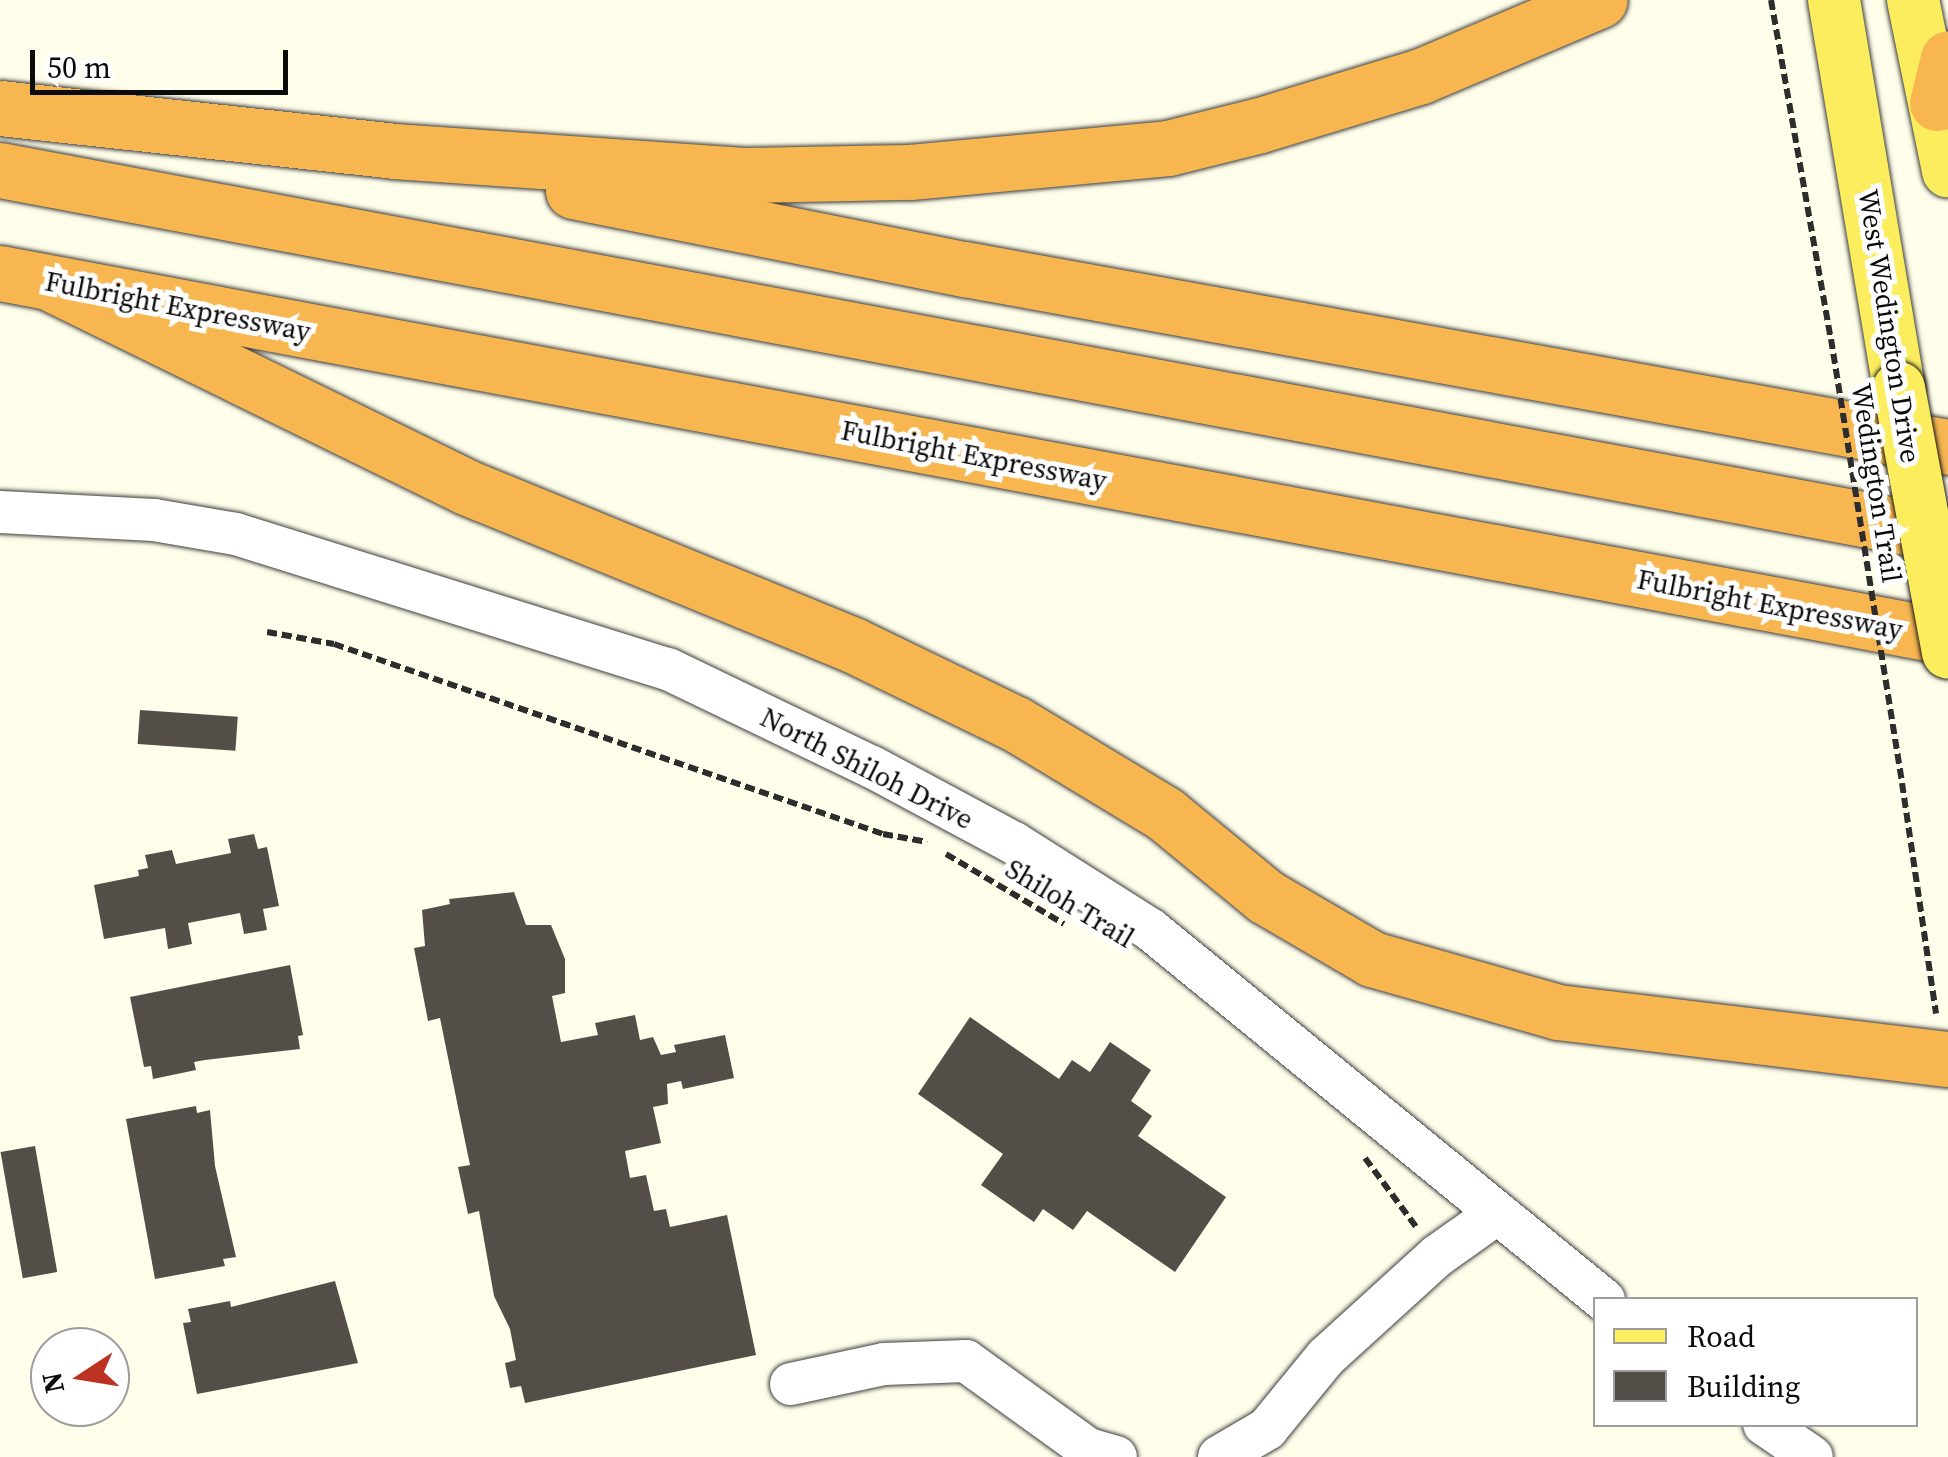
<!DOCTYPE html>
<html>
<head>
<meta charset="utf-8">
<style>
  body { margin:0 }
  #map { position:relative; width:1948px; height:1457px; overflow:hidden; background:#fffeea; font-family:"Source Serif 4",serif }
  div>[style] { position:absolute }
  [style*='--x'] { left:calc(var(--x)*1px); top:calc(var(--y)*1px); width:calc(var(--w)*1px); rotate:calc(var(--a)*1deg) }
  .building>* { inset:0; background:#544e48; transform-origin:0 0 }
  .path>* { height:6px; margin-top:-3px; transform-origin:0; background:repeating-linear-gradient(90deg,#2d2d2d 0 10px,transparent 0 15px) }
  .roads { filter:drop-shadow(0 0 2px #3e3e3e) drop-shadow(0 0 2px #3e3e3e) }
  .minor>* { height:42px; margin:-21px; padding:0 21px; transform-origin:21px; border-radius:21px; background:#fff }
  .major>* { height:52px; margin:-26px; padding:0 26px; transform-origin:26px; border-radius:26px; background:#fbed5e }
  .highway>* { height:55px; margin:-27.5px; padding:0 27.5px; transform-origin:27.5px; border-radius:27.5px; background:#f7b650 }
  .path-bridge>* { height:6px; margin-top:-3px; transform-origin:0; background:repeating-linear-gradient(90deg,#2d2d2d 0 10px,transparent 0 15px) }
  .bridges { filter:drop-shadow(0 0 2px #1c1c1c) drop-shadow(0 0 2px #1c1c1c) }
  .major-bridge>* { height:52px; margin:-26px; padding:0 26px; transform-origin:26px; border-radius:26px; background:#fbed5e }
  span { translate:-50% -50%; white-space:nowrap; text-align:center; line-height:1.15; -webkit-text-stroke:10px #fff; paint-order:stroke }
  .street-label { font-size:28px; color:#0b0b0b }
  .legend { position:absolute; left:1593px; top:1297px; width:325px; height:130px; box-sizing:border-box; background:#fff; border:2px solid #9d9d9d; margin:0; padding:12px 18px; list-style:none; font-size:30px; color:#0b0b0b }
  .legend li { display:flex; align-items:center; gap:20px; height:50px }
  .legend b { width:50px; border:2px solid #9d9d9d }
  .north { position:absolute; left:30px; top:1327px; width:100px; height:100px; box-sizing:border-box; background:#fff; border:2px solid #9d9d9d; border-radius:50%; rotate:258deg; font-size:28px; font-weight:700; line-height:40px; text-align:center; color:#0b0b0b }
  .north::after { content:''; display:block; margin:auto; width:35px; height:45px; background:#bd3322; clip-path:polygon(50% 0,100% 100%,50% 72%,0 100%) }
  .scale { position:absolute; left:30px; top:50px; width:258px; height:45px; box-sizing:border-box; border:5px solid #0b0b0b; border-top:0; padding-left:12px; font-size:30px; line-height:35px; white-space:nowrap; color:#0b0b0b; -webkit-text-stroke:8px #fff; paint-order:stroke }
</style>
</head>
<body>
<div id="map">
  <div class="building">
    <div style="left:140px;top:710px;width:98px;height:34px;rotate:4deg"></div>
    <div style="clip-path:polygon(254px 834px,258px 849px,267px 847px,279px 906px,263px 909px,267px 930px,244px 934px,240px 913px,188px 923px,192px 944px,168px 949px,165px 928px,104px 939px,94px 885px,139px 876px,138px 870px,148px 868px,145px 855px,172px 850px,176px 864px,231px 853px,228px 839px)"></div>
    <div style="clip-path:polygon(514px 892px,526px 925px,551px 925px,565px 959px,565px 993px,552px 996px,561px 1042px,598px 1035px,595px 1023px,635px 1015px,640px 1040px,653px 1037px,661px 1055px,676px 1052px,674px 1045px,725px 1035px,734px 1078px,683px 1089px,681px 1081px,667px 1084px,668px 1104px,653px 1107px,661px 1143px,625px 1151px,630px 1178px,646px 1175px,654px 1211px,666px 1209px,670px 1227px,727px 1215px,756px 1355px,525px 1403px,521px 1386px,510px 1388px,505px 1363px,516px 1360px,510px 1329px,494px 1296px,479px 1211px,468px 1214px,458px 1167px,470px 1165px,458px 1107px,440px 1018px,428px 1021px,414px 948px,425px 946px,422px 910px,450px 904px,449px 899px)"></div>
    <div style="clip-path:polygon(290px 965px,303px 1035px,298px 1036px,300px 1049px,205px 1060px,194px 1062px,196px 1070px,153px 1079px,151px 1066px,144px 1067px,130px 997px)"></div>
    <div style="clip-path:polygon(970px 1017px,1059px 1079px,1072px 1060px,1090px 1072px,1110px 1042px,1151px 1070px,1131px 1101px,1152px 1116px,1138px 1136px,1226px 1197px,1175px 1272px,1087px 1211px,1073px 1230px,1043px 1209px,1034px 1222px,981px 1185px,1003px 1154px,918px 1094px)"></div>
    <div style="clip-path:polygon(196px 1106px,197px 1113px,210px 1110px,215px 1166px,236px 1257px,223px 1259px,225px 1266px,155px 1279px,126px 1119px)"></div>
    <div style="left:35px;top:1146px;width:128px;height:35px;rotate:80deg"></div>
    <div style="clip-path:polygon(335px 1281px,358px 1363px,197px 1394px,183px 1323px,191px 1322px,188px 1309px,230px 1301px,231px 1307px)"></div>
  </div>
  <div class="path">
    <div style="--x:1771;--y:0;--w:344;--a:80"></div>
    <div style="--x:267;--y:632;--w:68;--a:10.2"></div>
    <div style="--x:334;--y:644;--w:581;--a:19.09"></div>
    <div style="--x:883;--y:834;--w:45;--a:10.3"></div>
    <div style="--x:1902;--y:783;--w:233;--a:81.6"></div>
    <div style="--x:946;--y:854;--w:137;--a:30.7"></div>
    <div style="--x:1365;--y:1158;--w:87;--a:53.4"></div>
  </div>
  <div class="roads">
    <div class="minor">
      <div style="--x:0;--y:512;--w:154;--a:3"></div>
      <div style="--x:154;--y:520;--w:83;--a:9.7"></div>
      <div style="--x:236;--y:534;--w:453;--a:17.4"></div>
      <div style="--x:668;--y:669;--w:226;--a:25.7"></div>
      <div style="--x:872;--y:767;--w:161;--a:28.2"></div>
      <div style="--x:1014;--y:843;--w:162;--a:32.4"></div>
      <div style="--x:1151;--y:930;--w:585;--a:39.24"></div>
      <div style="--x:791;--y:1384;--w:95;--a:-12.1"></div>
      <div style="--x:884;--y:1364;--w:82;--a:-2.1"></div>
      <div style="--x:966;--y:1361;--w:150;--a:35.8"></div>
      <div style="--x:1088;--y:1449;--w:29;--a:16"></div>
      <div style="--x:1764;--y:1424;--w:58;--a:34.5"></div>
      <div style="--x:1219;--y:1457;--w:56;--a:-30.3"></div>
      <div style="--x:1267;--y:1429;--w:93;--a:-50.7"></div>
      <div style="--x:1326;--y:1357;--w:150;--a:-42.3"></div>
      <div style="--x:1437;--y:1256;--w:71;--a:-35.3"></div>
    </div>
    <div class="major">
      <div style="--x:1834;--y:0;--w:393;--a:80.5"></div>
      <div style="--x:1913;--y:0;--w:175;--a:78.4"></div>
    </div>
    <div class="highway">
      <div style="--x:1937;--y:103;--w:46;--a:-76.3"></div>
      <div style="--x:0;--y:108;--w:396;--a:6.2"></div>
      <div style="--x:394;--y:151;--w:354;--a:3.9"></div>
      <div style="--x:747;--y:175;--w:163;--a:-1.1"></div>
      <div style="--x:910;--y:172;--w:259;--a:-5.3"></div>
      <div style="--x:1168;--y:148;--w:95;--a:-14"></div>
      <div style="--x:1260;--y:125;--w:168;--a:-16.9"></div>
      <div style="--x:1421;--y:76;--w:194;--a:-23"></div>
      <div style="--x:0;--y:170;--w:1982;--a:10.61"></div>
      <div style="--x:573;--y:191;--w:400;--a:11.3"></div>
      <div style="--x:965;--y:269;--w:999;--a:10.26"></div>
      <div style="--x:0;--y:273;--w:1982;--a:10.58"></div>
      <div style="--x:50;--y:283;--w:463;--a:26.1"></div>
      <div style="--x:466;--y:487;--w:418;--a:22.2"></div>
      <div style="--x:853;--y:645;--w:181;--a:25.9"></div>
      <div style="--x:1016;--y:724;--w:174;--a:31.1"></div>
      <div style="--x:1165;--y:814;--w:131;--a:39.4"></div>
      <div style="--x:1266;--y:897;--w:123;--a:30.3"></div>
      <div style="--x:1372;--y:959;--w:193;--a:15.9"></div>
      <div style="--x:1558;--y:1012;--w:393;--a:6.9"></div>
    </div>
  </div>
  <div class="path-bridge">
    <div style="--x:1831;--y:339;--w:450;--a:80.9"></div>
  </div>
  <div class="bridges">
    <div class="major-bridge">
      <div style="--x:1899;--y:388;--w:269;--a:79.5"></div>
    </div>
  </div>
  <div class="street-label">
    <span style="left:178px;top:306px;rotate:11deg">Fulbright Expressway</span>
    <span style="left:1890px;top:326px;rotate:81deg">West Wedington Drive</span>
    <span style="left:974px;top:455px;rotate:11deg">Fulbright Expressway</span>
    <span style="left:1877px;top:483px;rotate:81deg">Wedington Trail</span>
    <span style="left:1770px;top:604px;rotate:11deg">Fulbright Expressway</span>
    <span style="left:867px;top:768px;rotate:27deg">North Shiloh Drive</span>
    <span style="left:1070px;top:903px;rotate:31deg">Shiloh Trail</span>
  </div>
  <ul class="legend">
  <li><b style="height:12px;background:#fbed5e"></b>Road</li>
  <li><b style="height:28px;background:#544e48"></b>Building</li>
  </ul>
  <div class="north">N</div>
  <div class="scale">50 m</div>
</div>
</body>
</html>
